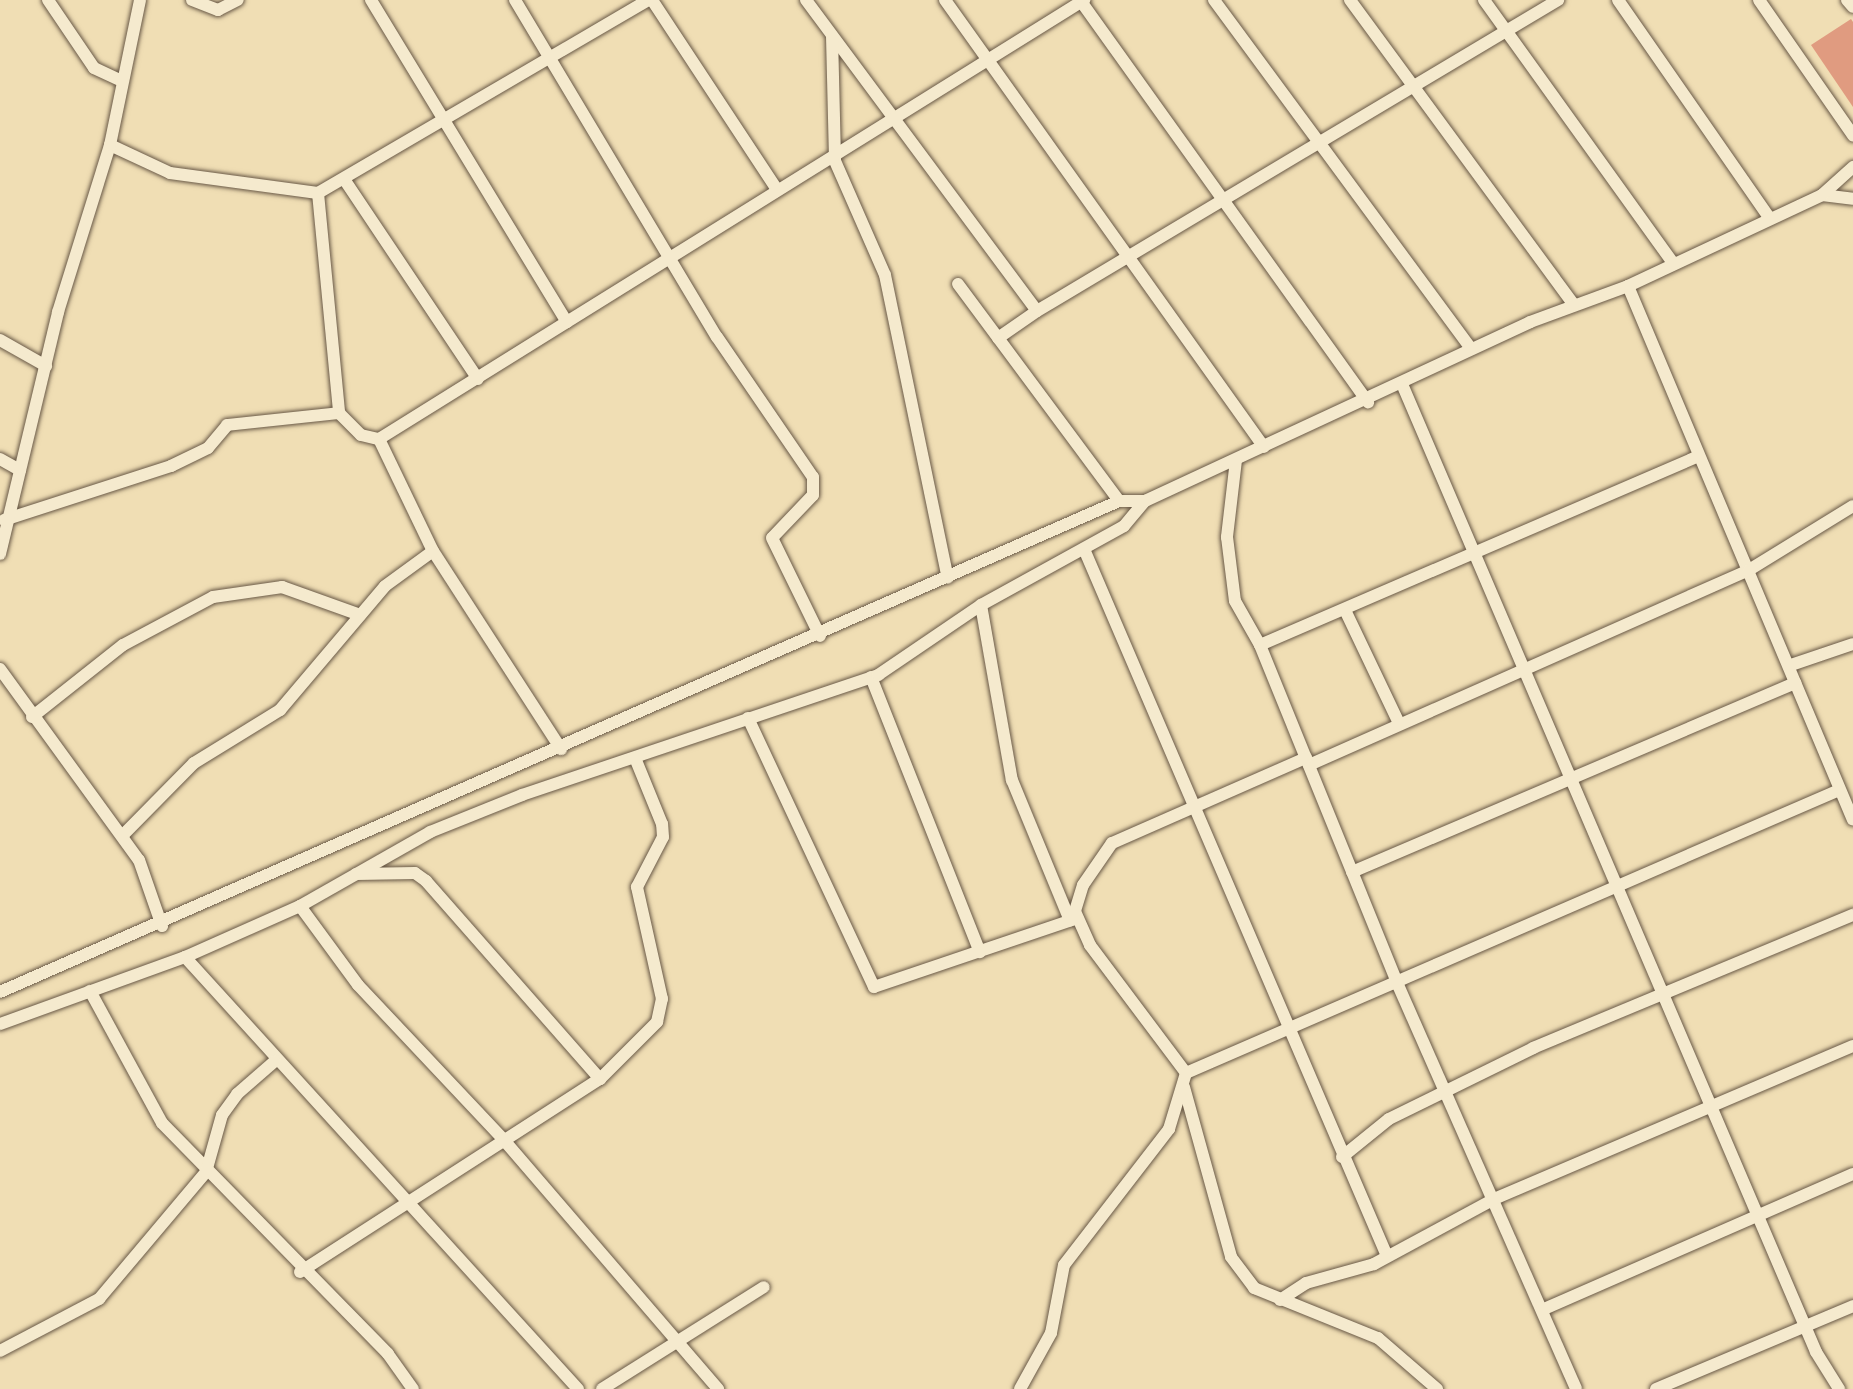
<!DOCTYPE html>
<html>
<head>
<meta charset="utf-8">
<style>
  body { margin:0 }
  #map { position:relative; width:1853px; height:1389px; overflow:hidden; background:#f0deb4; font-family:Alegreya,serif }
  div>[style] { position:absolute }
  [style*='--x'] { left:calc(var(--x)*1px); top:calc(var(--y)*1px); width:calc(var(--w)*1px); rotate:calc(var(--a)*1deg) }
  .building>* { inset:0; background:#e09b80 }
  .roads { filter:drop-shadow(0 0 2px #685846) drop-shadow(0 0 2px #685846) }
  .street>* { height:12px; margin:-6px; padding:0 6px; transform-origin:6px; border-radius:6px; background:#f5eace }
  span { translate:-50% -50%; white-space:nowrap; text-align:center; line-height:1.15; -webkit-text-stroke:6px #f5eace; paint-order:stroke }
</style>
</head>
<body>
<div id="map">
  <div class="building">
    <div style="clip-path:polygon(1851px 19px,1853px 22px,1853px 107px,1811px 45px)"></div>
  </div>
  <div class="roads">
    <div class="street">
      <div style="--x:48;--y:0;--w:82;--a:55.9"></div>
      <div style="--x:94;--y:68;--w:31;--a:25"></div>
      <div style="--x:192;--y:0;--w:28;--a:21"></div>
      <div style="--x:218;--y:10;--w:22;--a:-27"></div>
      <div style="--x:371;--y:0;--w:377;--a:58.7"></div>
      <div style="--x:515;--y:0;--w:393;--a:59.1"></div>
      <div style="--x:717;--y:337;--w:170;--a:55.6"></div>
      <div style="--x:813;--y:477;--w:18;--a:90"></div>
      <div style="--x:813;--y:495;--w:59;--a:133.6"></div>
      <div style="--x:772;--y:538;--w:109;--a:63.9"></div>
      <div style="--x:652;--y:0;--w:225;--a:56.6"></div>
      <div style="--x:806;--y:0;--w:387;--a:53.4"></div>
      <div style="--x:1037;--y:311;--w:607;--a:-30.83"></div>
      <div style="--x:945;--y:0;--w:549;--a:54.49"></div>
      <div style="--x:1080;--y:0;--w:495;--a:54.4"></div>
      <div style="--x:1214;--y:0;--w:433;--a:53.6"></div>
      <div style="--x:1350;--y:0;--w:378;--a:53.7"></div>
      <div style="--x:1484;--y:0;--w:324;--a:54.3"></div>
      <div style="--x:1618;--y:0;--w:263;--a:55.2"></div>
      <div style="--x:1759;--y:0;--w:165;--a:55.2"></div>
      <div style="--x:1847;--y:0;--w:9;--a:49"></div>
      <div style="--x:832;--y:36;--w:125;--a:88.6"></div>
      <div style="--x:835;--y:161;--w:124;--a:66.3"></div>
      <div style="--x:885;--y:275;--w:309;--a:78.3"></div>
      <div style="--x:110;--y:145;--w:66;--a:25"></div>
      <div style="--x:170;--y:173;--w:149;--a:7.7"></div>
      <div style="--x:318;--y:193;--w:221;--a:84.5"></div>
      <div style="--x:339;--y:413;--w:31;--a:45"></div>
      <div style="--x:361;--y:435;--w:18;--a:13"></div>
      <div style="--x:379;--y:439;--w:831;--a:-31.91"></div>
      <div style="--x:346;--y:182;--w:237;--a:56.2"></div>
      <div style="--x:318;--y:193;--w:382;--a:-30.3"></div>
      <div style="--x:1822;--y:195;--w:31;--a:7"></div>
      <div style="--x:958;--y:284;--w:270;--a:53.4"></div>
      <div style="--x:1628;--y:286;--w:579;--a:67.15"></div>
      <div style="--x:998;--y:338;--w:47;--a:-34.7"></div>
      <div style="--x:0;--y:340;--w:53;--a:29.5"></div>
      <div style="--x:1402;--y:384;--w:1053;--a:66.84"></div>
      <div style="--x:1816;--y:1352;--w:44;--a:58.1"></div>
      <div style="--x:379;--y:439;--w:124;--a:64.3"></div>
      <div style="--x:433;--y:551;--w:236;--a:57.1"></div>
      <div style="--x:0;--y:459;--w:23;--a:29"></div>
      <div style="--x:1236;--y:460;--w:78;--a:96.7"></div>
      <div style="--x:1227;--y:537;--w:64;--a:82.9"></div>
      <div style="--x:1235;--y:601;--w:51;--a:60.4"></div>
      <div style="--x:1260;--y:645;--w:367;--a:67.9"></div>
      <div style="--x:1398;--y:985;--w:441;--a:66.2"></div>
      <div style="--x:4;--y:520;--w:176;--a:-17.9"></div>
      <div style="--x:171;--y:466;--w:41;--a:-25.9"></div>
      <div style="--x:208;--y:448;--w:30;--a:-50"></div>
      <div style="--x:227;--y:425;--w:113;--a:-6.1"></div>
      <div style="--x:1084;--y:549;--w:769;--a:66.8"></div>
      <div style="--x:0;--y:554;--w:249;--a:-76.5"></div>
      <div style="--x:58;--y:312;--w:175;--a:-72.7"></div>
      <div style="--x:110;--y:145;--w:148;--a:-78.3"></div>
      <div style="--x:981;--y:605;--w:178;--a:80"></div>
      <div style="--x:1012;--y:780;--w:152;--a:67.6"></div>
      <div style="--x:1345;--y:610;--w:125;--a:64.5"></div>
      <div style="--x:1260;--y:645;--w:477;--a:-23.3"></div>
      <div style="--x:1791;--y:665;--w:65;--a:-18.7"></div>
      <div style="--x:0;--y:669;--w:236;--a:54"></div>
      <div style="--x:139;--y:860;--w:70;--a:70.8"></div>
      <div style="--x:871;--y:677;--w:296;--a:68.4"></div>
      <div style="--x:32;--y:717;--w:116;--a:-38.4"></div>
      <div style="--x:123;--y:645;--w:102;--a:-28.1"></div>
      <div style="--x:213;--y:597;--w:70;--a:-8.2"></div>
      <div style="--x:282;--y:587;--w:83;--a:19.7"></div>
      <div style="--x:748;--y:718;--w:297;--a:64.9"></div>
      <div style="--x:874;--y:987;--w:212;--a:-18.7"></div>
      <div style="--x:1309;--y:765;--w:481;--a:-23.9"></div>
      <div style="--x:1749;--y:570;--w:122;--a:-31.6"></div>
      <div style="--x:123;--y:835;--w:101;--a:-45.4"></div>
      <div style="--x:194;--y:763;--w:101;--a:-31.6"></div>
      <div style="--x:280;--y:710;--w:162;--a:-49.7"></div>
      <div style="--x:385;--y:586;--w:59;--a:-36.1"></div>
      <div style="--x:1352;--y:872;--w:482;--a:-23.1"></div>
      <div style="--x:356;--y:874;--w:59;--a:-1"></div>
      <div style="--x:415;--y:873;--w:14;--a:36"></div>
      <div style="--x:426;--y:881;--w:264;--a:48.7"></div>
      <div style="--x:300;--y:906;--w:98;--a:53.7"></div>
      <div style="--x:358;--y:985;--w:212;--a:46.7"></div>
      <div style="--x:503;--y:1139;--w:330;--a:49.3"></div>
      <div style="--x:185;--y:957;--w:584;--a:47.71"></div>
      <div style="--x:90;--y:991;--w:150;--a:61.4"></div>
      <div style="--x:162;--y:1123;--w:323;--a:45.6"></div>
      <div style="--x:388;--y:1354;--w:43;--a:54.5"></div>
      <div style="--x:0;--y:992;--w:1222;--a:-23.69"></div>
      <div style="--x:1119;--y:501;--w:26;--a:0"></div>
      <div style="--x:1145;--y:501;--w:425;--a:-24.9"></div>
      <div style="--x:1530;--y:322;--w:104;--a:-20.2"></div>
      <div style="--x:1628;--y:286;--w:214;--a:-25.1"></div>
      <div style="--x:1822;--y:195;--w:42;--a:-42.1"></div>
      <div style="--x:0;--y:1024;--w:197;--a:-19.9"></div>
      <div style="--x:185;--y:957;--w:126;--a:-23.9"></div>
      <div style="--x:300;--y:906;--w:150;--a:-29.6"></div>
      <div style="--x:430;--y:832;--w:99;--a:-21.9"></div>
      <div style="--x:522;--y:795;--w:376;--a:-18.6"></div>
      <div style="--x:878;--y:675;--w:125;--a:-34.2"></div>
      <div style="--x:981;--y:605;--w:163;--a:-28.9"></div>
      <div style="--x:1124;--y:526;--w:33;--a:-50"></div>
      <div style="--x:1186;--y:1073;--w:712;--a:-23.43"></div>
      <div style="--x:1184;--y:1087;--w:176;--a:74.5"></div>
      <div style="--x:1231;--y:1257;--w:39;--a:53"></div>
      <div style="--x:1254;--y:1288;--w:134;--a:22"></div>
      <div style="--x:1378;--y:1338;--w:78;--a:40.8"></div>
      <div style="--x:1342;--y:1157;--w:60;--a:-39"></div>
      <div style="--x:1389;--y:1119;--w:161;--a:-26.2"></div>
      <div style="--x:1533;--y:1048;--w:347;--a:-22.6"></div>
      <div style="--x:300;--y:1272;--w:357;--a:-32.8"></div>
      <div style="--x:600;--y:1079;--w:81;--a:-45"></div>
      <div style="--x:657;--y:1022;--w:24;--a:-78"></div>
      <div style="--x:662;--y:999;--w:115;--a:-102.6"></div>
      <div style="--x:637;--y:887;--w:56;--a:-62.5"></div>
      <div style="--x:663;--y:837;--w:13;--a:-94"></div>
      <div style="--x:662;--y:824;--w:71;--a:-112.2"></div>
      <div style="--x:1280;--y:1300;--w:31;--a:-33"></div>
      <div style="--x:1306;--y:1283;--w:71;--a:-15.6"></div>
      <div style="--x:1374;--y:1264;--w:136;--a:-28.4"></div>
      <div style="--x:1494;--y:1199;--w:390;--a:-23.1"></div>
      <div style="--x:1544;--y:1309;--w:337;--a:-23.6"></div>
      <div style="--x:0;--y:1351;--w:112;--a:-27.7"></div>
      <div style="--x:99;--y:1299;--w:166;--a:-49.9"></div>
      <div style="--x:206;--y:1172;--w:59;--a:-74.3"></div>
      <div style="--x:222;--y:1115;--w:26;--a:-54"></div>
      <div style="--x:237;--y:1094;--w:50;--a:-41"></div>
      <div style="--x:602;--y:1389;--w:191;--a:-32.2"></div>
      <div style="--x:1020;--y:1389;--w:64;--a:-61"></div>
      <div style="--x:1051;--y:1333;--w:69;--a:-79.2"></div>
      <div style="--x:1064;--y:1265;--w:172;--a:-52.3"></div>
      <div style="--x:1169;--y:1129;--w:59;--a:-73.1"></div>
      <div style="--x:1186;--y:1073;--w:160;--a:-126.9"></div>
      <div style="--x:1090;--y:945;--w:37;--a:-114"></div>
      <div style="--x:1075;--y:911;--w:27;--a:-73"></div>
      <div style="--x:1083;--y:885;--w:51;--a:-55.4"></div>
      <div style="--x:1112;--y:843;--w:212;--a:-23.7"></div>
      <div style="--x:1656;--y:1389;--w:214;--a:-22.8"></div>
    </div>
  </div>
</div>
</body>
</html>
